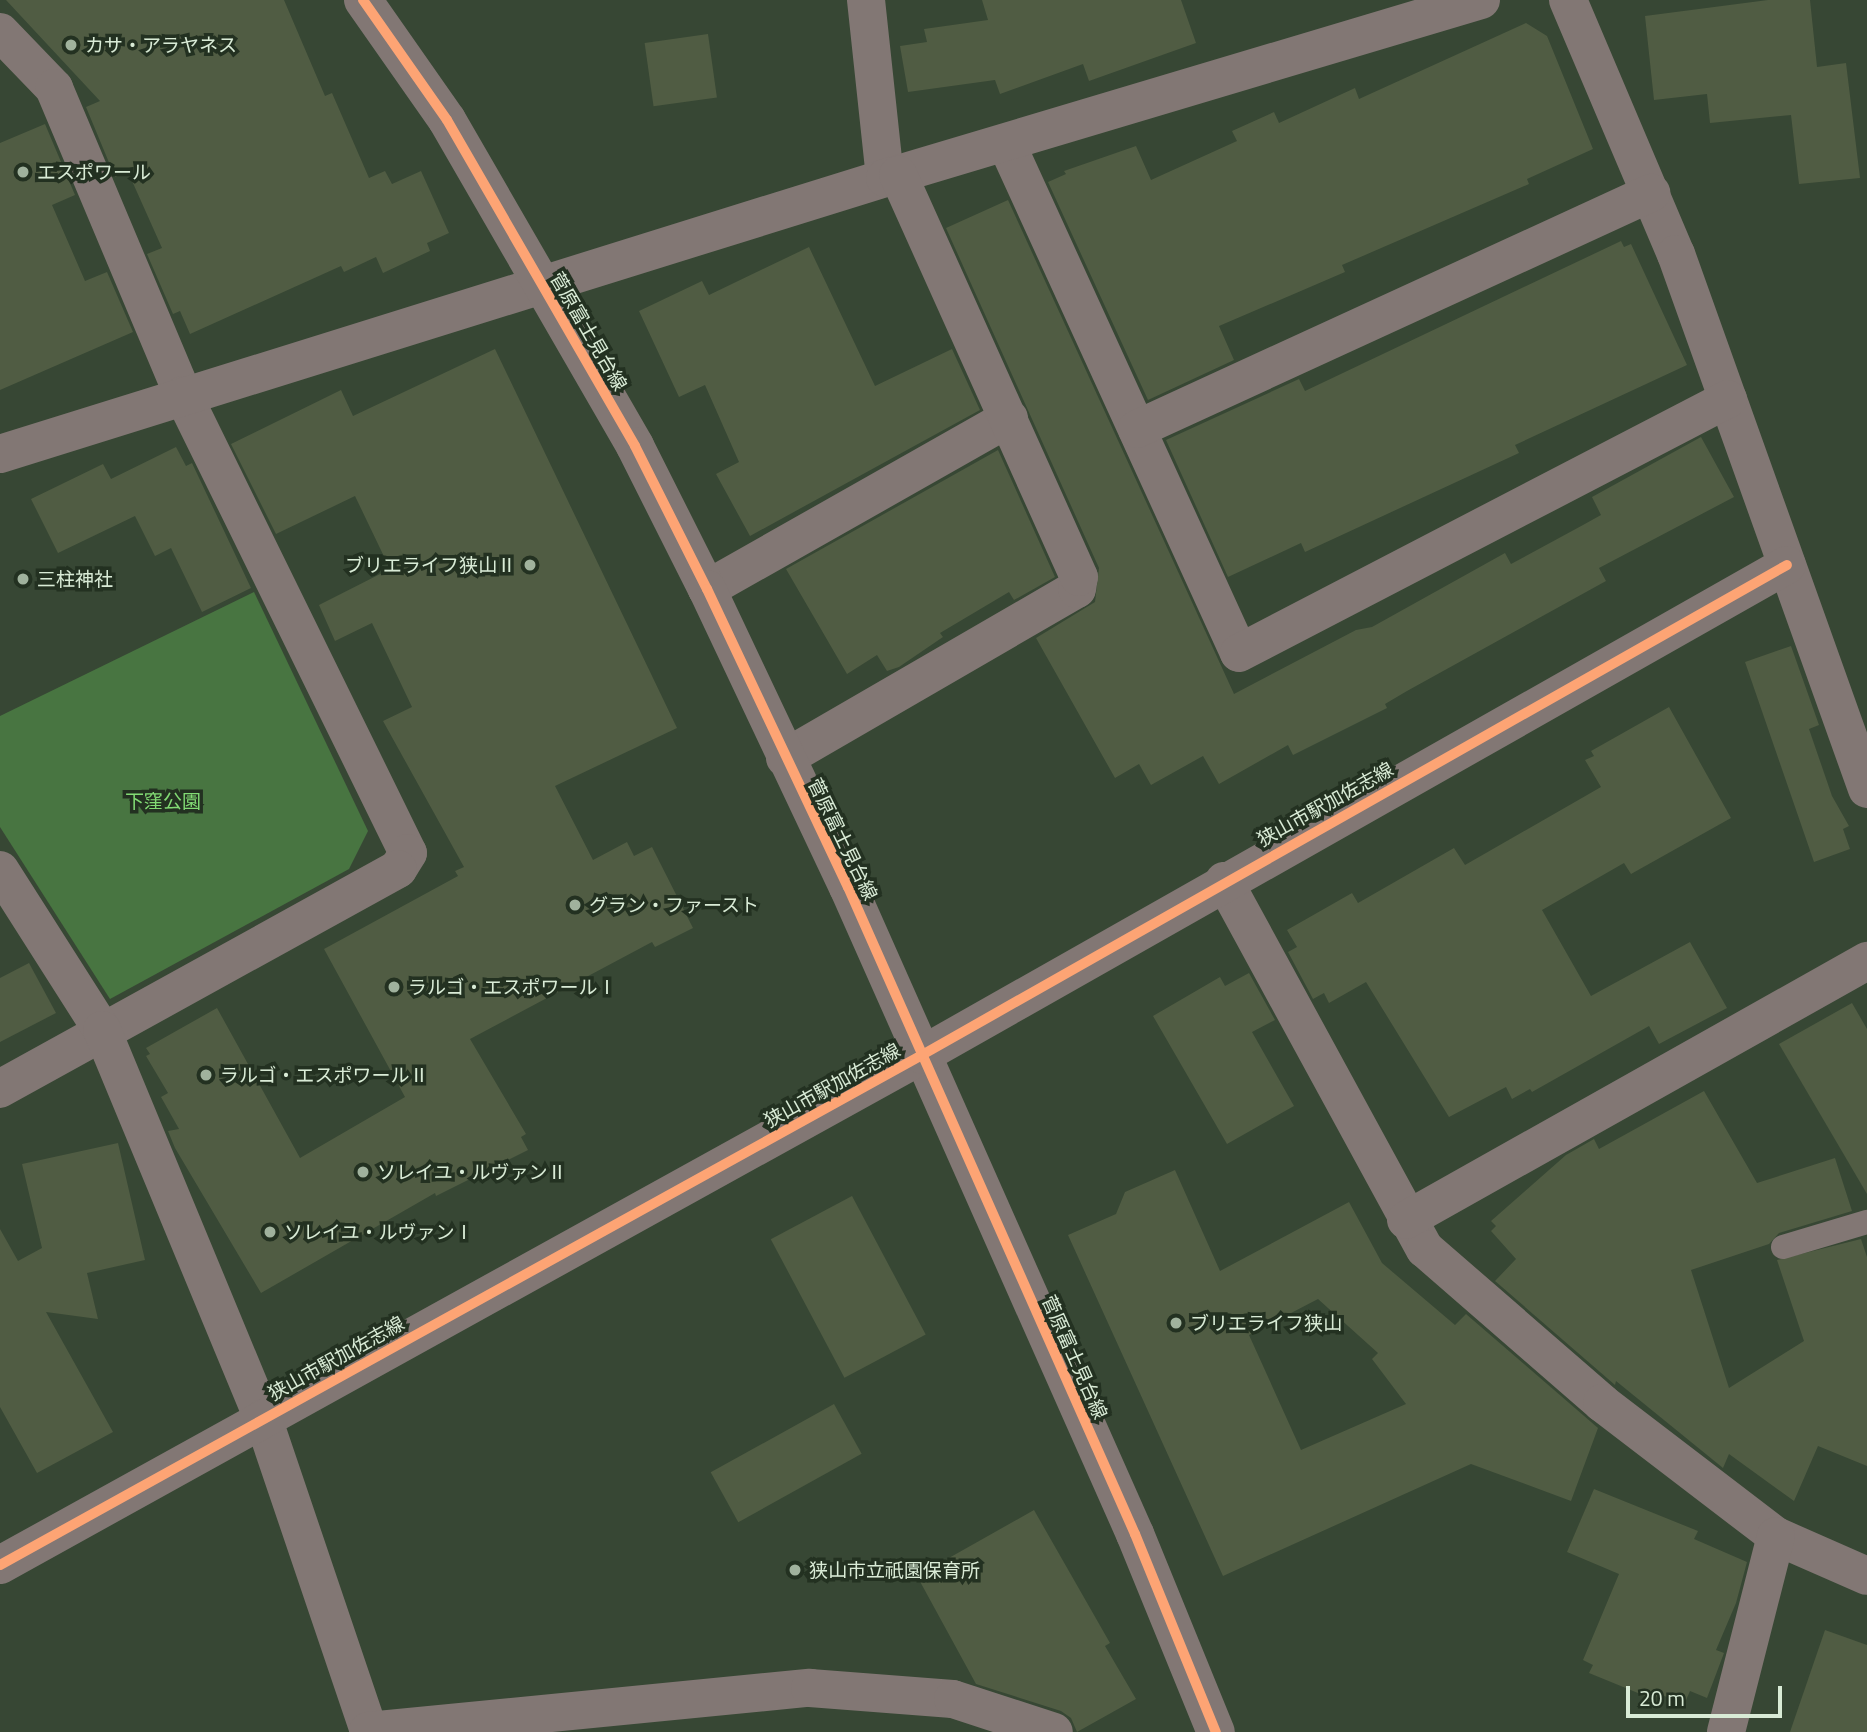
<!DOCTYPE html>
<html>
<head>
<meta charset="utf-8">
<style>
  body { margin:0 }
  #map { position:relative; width:1867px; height:1732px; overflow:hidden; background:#374734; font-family:"Titillium Web","Noto Sans JP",sans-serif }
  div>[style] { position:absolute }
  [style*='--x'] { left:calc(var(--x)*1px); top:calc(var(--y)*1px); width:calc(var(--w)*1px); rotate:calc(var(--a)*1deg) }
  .green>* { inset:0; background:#487541 }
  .building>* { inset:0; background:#505c43; transform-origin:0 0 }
  .service>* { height:24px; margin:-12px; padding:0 12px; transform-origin:12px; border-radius:12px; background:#827774 }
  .minor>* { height:38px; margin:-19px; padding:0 19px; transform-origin:19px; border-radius:19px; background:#827774 }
  .tertiary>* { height:38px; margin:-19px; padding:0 19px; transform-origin:19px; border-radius:19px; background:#827774 }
  .cycleway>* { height:10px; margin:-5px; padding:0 5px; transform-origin:5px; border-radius:5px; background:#fda474 }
  .dots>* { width:19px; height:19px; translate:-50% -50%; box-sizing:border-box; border:4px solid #233121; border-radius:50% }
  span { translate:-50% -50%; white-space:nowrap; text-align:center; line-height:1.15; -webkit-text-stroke:7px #233121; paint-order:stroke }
  .poi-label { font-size:19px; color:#d9ebd6 }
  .left { translate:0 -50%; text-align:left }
  .right { translate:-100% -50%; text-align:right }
  .street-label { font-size:19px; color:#d9ebd6 }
  .park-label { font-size:19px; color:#82db74 }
  .scale { position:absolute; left:1626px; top:1686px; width:156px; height:32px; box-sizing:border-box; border:4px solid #d9ebd6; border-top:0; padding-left:9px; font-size:21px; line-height:24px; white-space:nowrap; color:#d9ebd6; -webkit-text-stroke:5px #233121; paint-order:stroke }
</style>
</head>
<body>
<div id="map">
  <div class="green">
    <div style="clip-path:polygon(254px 592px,368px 831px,349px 869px,110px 999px,0 827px,0 716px)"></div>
  </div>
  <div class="building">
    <div style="clip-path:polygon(6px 0,284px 0,325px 96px,332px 93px,369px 178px,385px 171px,392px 184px,421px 171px,449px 233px,427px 243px,430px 251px,383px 273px,376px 257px,344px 272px,341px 266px,190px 334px,180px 311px,173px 314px,147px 254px,162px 248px,128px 172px,115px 177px,86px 107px,100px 101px)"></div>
    <div style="clip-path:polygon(982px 0,1181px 0,1196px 43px,1089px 81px,1083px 64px,1000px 94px,995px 80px,908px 92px,900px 46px,927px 42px,924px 29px,988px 20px)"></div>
    <div style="clip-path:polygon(1768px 0,1810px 0,1817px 67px,1846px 63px,1860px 178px,1799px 184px,1791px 115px,1710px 123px,1707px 94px,1654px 100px,1645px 16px)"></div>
    <div style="clip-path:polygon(1526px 23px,1547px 36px,1593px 149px,1527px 179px,1529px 184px,1342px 265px,1345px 272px,1219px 326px,1234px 360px,1148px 400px,1048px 182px,1066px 174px,1064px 171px,1136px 146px,1151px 180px,1237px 141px,1232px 131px,1274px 112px,1279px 123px,1355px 88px,1359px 99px)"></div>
    <div style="left:708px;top:34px;width:64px;height:64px;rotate:82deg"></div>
    <div style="clip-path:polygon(45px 124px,75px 195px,52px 205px,85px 281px,107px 272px,133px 332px,0 390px,0 143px)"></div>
    <div style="clip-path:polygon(1008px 200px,1234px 694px,1356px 630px,1372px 627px,1505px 553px,1511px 564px,1583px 525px,1601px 515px,1592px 497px,1701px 437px,1734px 497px,1599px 568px,1606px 581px,1407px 691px,1385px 704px,1387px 708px,1293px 755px,1288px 745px,1219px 784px,1203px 756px,1151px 785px,1139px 764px,1115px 778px,1036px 638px,1095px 602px,1099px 568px,946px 228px)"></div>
    <div style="clip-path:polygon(1621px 241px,1624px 247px,1631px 244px,1687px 365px,1515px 445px,1519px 453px,1305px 552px,1301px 543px,1228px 577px,1166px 440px,1299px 379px,1305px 391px)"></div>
    <div style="clip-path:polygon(809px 247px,875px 386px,952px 349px,980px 410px,750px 536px,716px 474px,739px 462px,705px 385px,679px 397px,639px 311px,702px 281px,709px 295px)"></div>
    <div style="clip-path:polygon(495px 349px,677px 728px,555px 786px,593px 860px,627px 842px,634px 856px,652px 847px,693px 928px,655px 947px,652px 942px,470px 1039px,526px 1134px,521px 1137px,528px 1150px,436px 1196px,435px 1193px,261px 1293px,175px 1148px,168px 1131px,179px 1129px,161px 1097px,168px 1093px,146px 1056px,150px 1054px,146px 1048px,217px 1008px,300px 1158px,405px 1097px,324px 949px,458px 876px,455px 871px,464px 867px,383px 721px,412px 707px,372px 623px,335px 641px,319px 605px,390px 569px,355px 496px,276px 534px,231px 444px,341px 390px,353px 416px)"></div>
    <div style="clip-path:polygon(176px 447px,186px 466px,192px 463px,251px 588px,202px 612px,171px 548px,155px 556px,135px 516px,58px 553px,31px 499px,103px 464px,111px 479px)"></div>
    <div style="clip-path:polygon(998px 450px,1055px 577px,1014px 600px,1009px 592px,940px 633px,943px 637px,899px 667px,887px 671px,877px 655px,847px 674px,786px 569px)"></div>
    <div style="clip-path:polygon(1791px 646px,1819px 725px,1809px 729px,1832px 796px,1849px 826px,1843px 829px,1850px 849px,1814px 862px,1745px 662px)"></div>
    <div style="clip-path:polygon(1669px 707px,1731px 818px,1631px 874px,1624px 863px,1542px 910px,1591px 996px,1690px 942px,1727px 1008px,1659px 1044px,1649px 1026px,1532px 1092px,1530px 1089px,1512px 1099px,1506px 1087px,1449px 1117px,1366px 982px,1329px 1003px,1324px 993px,1313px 999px,1288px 952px,1297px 947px,1287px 930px,1352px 893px,1358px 903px,1454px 848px,1465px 865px,1601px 787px,1585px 760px,1594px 756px,1591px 751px)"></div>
    <div style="clip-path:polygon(29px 963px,56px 1013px,0 1042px,0 978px)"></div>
    <div style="clip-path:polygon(1249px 973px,1275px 1020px,1252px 1032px,1294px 1106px,1227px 1144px,1153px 1016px,1220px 977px,1225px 986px)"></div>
    <div style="clip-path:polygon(1852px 1003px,1867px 1029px,1867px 1194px,1779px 1044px)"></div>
    <div style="clip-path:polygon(1704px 1091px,1757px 1183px,1835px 1158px,1852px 1211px,1779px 1233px,1769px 1244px,1691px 1270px,1729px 1388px,1804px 1341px,1777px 1260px,1861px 1239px,1867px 1257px,1867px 1466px,1818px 1446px,1794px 1501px,1729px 1454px,1723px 1468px,1616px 1381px,1615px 1385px,1495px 1281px,1516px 1259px,1491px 1231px,1496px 1226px,1491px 1221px,1566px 1155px,1594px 1139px,1599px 1149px)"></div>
    <div style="clip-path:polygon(118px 1143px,145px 1260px,87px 1273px,98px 1319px,46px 1312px,113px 1432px,37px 1473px,0 1407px,0 1229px,18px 1261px,42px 1248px,22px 1164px)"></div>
    <div style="clip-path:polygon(evenodd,1175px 1170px,1220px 1271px,1349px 1202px,1382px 1263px,1455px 1325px,1466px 1314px,1598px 1428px,1571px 1501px,1471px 1464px,1223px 1576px,1068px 1235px,1116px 1214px,1125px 1192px,1175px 1170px,1318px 1299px,1378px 1353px,1372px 1359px,1406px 1404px,1301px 1450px,1249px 1335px,1318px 1299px)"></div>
    <div style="left:852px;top:1196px;width:157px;height:92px;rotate:62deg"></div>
    <div style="left:834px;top:1404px;width:57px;height:141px;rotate:61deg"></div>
    <div style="clip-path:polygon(1594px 1489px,1698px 1531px,1694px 1539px,1747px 1562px,1736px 1603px,1716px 1650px,1724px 1653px,1707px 1698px,1690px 1691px,1684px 1705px,1658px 1693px,1655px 1700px,1589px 1673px,1593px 1665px,1583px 1660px,1619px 1574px,1567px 1552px)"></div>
    <div style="clip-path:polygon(1034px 1510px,1110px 1643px,1105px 1646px,1136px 1699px,1077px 1732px,1071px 1718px,1061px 1711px,976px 1684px,917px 1576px)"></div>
    <div style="clip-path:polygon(1825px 1630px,1867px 1645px,1867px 1732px,1790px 1732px)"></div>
  </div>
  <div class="service">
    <div style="--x:1783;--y:1247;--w:88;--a:-16.6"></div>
  </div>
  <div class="minor">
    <div style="--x:866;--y:0;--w:179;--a:83.9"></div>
    <div style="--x:1568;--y:0;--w:276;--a:67"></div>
    <div style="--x:1676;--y:254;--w:568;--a:70.35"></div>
    <div style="--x:0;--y:32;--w:78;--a:46"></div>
    <div style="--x:54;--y:88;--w:333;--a:67.2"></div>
    <div style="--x:183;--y:395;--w:510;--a:63.84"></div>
    <div style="--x:408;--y:853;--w:19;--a:122"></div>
    <div style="--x:398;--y:869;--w:455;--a:151.1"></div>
    <div style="--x:1007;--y:145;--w:558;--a:65.45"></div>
    <div style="--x:1239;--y:653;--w:551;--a:-27.45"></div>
    <div style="--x:1137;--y:429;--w:566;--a:-24.66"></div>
    <div style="--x:0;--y:454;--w:927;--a:-17.32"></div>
    <div style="--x:885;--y:178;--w:622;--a:-16.63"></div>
    <div style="--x:707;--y:589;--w:347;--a:-29.5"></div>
    <div style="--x:785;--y:758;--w:337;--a:-30.1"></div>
    <div style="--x:1077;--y:589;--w:12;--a:-81"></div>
    <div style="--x:1079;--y:577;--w:441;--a:-114.2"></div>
    <div style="--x:0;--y:870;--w:190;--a:57.5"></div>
    <div style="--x:102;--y:1030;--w:420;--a:67.5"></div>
    <div style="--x:263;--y:1418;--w:331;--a:71.3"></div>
    <div style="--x:1224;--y:881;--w:419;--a:61.4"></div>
    <div style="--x:1425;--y:1249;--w:235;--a:41"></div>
    <div style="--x:1602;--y:1403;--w:219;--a:37.4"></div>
    <div style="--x:1776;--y:1536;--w:99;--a:23.7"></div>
    <div style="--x:1406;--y:1220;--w:529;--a:-29.33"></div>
    <div style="--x:368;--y:1731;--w:444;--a:-5.6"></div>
    <div style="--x:810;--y:1688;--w:143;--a:4.4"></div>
    <div style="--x:953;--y:1699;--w:106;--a:18.1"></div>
    <div style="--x:1726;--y:1732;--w:202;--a:-75.7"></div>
  </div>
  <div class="tertiary">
    <div style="--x:363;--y:0;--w:146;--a:55"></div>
    <div style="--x:447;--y:120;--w:376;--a:60"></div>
    <div style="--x:635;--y:446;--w:160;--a:63.3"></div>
    <div style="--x:707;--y:589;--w:330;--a:64.7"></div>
    <div style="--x:848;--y:887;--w:708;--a:66.08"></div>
    <div style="--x:1135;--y:1534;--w:214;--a:67.8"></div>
    <div style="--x:0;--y:1565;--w:1054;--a:-28.95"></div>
    <div style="--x:922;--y:1055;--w:994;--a:-29.53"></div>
  </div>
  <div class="cycleway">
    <div style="--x:363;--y:0;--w:146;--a:55"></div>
    <div style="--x:447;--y:120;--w:376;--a:60"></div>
    <div style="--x:635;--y:446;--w:160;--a:63.3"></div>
    <div style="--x:707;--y:589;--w:330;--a:64.7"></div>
    <div style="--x:848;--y:887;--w:708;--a:66.08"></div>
    <div style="--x:1135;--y:1534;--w:214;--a:67.8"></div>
    <div style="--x:0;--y:1565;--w:1054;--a:-28.95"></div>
    <div style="--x:922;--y:1055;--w:994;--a:-29.53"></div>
  </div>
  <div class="dots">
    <div style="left:71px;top:45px;background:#a0b29d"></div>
    <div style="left:23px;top:172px;background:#a0b29d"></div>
    <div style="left:530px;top:565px;background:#a0b29d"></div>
    <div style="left:23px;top:579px;background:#a0b29d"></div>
    <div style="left:575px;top:905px;background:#a0b29d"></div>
    <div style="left:394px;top:987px;background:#a0b29d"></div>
    <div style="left:206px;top:1075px;background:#a0b29d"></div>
    <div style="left:363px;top:1172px;background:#a0b29d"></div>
    <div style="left:270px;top:1232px;background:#a0b29d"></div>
    <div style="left:1176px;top:1323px;background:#a0b29d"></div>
    <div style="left:795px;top:1570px;background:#a0b29d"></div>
  </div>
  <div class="poi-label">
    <span class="left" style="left:85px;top:45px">カサ・アラヤネス</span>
    <span class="left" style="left:37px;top:172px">エスポワール</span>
    <span class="right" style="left:516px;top:565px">ブリエライフ狭山Ⅱ</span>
    <span class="left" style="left:37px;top:579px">三柱神社</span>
    <span class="left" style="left:589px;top:905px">グラン・ファースト</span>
    <span class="left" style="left:408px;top:987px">ラルゴ・エスポワールⅠ</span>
    <span class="left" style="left:220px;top:1075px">ラルゴ・エスポワールⅡ</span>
    <span class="left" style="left:377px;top:1172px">ソレイユ・ルヴァンⅡ</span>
    <span class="left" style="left:284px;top:1232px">ソレイユ・ルヴァンⅠ</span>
    <span class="left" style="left:1190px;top:1323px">ブリエライフ狭山</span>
    <span class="left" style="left:809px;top:1570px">狭山市立祇園保育所</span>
  </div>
  <div class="street-label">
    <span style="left:589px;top:331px;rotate:60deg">菅原富士見台線</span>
    <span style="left:1325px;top:804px;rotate:-29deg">狭山市駅加佐志線</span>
    <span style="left:843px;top:839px;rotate:64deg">菅原富士見台線</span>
    <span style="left:832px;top:1085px;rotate:-29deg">狭山市駅加佐志線</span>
    <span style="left:1075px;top:1357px;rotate:66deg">菅原富士見台線</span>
    <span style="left:336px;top:1358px;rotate:-29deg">狭山市駅加佐志線</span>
  </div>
  <div class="park-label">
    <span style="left:163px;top:801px">下窪公園</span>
  </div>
  <div class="scale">20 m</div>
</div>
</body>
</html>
